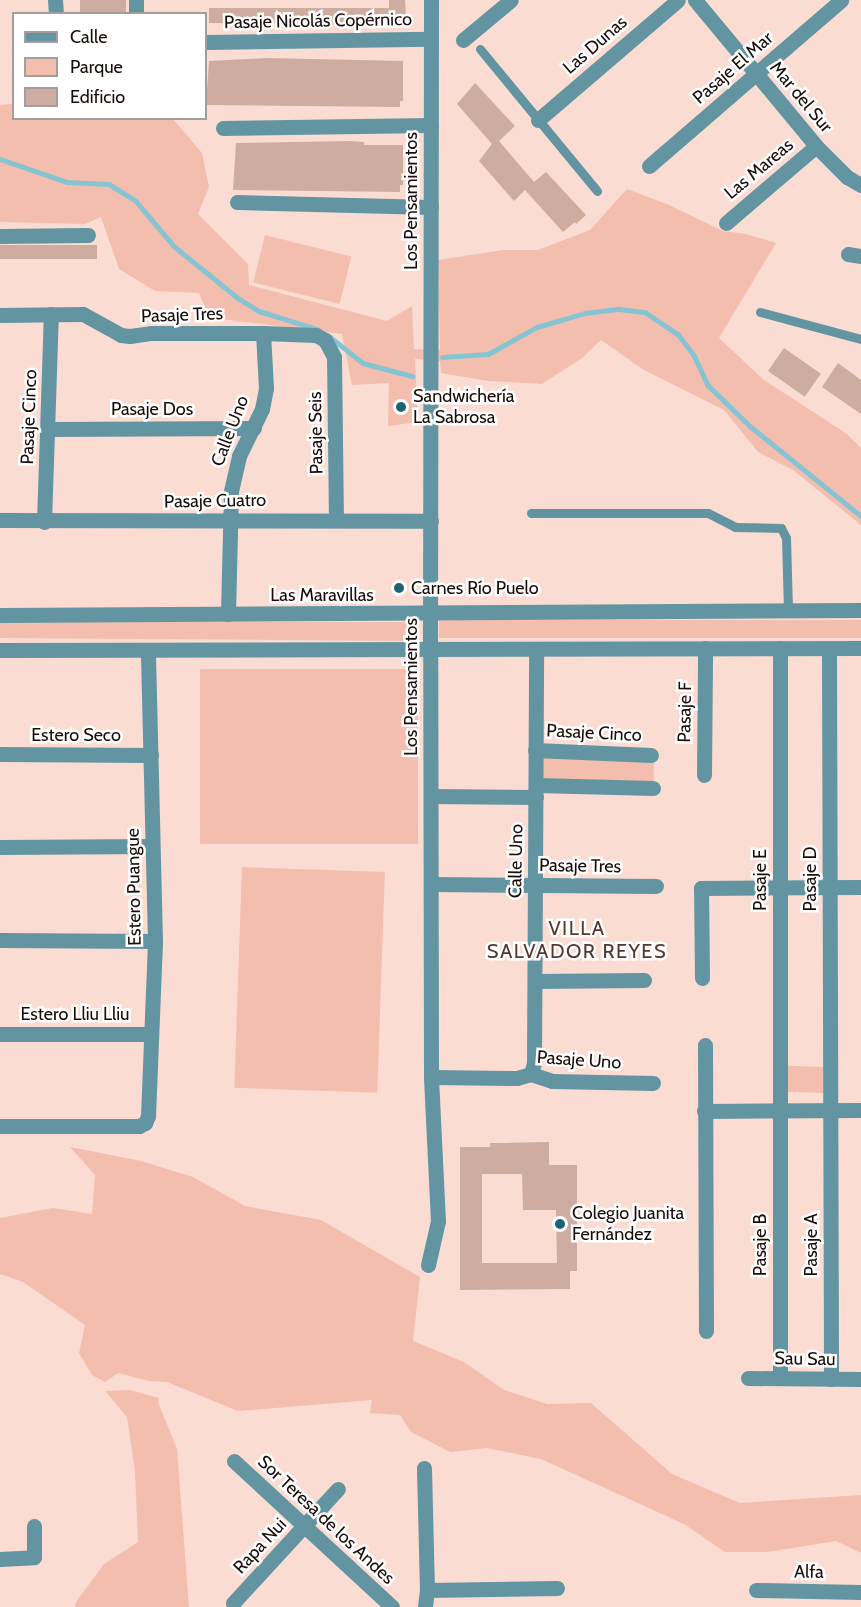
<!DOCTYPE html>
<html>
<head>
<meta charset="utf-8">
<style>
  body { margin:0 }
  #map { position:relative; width:861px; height:1607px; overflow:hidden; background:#fadcd3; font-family:Cabin,sans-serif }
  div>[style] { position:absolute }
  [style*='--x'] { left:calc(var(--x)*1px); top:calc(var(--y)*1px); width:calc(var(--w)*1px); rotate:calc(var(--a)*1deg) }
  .green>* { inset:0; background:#f3beae; transform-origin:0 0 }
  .stream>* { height:4.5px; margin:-2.25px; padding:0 2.25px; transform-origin:2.25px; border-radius:2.25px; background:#87c4d3 }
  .building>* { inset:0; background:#cfaca0; transform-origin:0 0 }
  .service>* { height:9px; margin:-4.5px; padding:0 4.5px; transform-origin:4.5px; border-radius:4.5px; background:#6295a1 }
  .minor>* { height:15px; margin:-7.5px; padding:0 7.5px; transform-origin:7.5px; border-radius:7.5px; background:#6295a1 }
  .tertiary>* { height:15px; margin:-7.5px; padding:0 7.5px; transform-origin:7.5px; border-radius:7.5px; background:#6295a1 }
  .dots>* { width:16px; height:16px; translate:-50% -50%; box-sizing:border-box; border:3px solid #fff; border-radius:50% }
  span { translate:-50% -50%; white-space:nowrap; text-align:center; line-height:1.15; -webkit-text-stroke:5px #fff; paint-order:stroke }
  .street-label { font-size:18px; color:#190d09 }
  .poi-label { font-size:18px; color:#190d09 }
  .left { translate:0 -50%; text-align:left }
  .neighbourhood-label { font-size:20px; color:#54372e; letter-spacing:1.5px }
  .legend { position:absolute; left:12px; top:12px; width:195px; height:108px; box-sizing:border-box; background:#fff; border:2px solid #a39e9d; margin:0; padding:8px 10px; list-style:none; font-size:18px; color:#190d09 }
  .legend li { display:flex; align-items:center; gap:12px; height:30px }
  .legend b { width:30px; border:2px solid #a39e9d }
</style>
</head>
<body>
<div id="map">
  <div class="green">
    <div style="clip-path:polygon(13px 104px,14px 118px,173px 119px,202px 153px,209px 187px,198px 214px,248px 264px,249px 285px,387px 321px,412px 306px,414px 349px,440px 350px,438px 260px,503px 250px,538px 250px,590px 230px,627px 189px,669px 205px,723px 231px,746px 234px,776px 243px,719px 338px,764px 380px,847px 434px,861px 448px,861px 525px,793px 470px,758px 452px,724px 410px,644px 370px,601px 340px,582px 358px,542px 384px,488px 381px,441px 373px,440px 361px,415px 359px,418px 422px,388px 426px,389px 383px,352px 385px,342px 334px,221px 319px,207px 312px,199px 293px,155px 291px,119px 269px,101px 217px,85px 224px,0 222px,0 105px)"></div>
    <div style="left:265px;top:235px;width:89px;height:49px;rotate:14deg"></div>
    <div style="left:861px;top:620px;width:18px;height:422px;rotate:90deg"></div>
    <div style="clip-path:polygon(0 622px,413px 622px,418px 630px,411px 641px,0 638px)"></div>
    <div style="left:200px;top:669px;width:218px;height:175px"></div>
    <div style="left:538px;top:754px;width:116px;height:29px;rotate:1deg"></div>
    <div style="left:242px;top:867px;width:143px;height:221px;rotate:2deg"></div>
    <div style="left:825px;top:1067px;width:26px;height:38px;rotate:92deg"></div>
    <div style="clip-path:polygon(70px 1147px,141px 1161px,193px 1177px,245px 1206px,321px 1220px,420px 1277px,413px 1341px,464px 1362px,504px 1390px,547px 1404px,591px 1403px,672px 1474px,740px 1503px,861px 1495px,861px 1553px,836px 1541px,768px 1552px,725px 1552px,684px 1524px,541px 1459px,487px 1448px,450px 1452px,411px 1432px,400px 1415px,370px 1413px,372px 1400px,238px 1411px,167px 1382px,149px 1381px,118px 1373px,105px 1382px,92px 1375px,79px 1353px,85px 1325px,23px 1282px,0 1274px,0 1218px,53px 1208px,92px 1214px,95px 1175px)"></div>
    <div style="clip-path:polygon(129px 1390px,159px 1398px,158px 1402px,177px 1449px,189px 1607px,75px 1607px,76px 1602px,104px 1564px,138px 1542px,135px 1471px,127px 1417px,105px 1391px)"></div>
  </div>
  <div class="stream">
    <div style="--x:0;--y:159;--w:71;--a:18.9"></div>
    <div style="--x:67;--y:182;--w:42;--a:2.7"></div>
    <div style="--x:109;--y:184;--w:32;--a:32"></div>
    <div style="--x:136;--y:201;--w:60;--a:49.7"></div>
    <div style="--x:175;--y:247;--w:81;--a:39"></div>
    <div style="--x:238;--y:298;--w:25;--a:32"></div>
    <div style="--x:259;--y:311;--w:61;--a:17.2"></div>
    <div style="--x:329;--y:336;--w:43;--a:38.5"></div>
    <div style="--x:363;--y:363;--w:51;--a:14.9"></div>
    <div style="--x:442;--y:357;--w:46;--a:-3.7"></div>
    <div style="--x:488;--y:354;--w:56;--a:-28.9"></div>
    <div style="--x:537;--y:327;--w:50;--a:-16.3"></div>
    <div style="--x:585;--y:313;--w:34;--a:-7"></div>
    <div style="--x:619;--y:309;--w:26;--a:7"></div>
    <div style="--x:645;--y:312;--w:40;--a:34"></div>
    <div style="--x:678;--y:334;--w:26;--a:53"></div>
    <div style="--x:694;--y:355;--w:33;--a:65"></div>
    <div style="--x:708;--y:385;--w:59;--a:44.3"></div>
    <div style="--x:750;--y:426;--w:143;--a:39"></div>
  </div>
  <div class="building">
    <div style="left:80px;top:0;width:46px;height:14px"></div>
    <div style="clip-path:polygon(389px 0,405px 0,406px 18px,402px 18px,402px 25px,209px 23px,209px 8px,389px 8px)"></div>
    <div style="clip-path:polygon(267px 58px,403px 61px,403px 101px,400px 101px,400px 107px,206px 105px,209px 61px)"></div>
    <div style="clip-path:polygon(475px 83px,515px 126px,499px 141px,534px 182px,546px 172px,586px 215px,576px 224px,575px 222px,563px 232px,525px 190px,514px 201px,479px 161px,492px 144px,457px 104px)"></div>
    <div style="clip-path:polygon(349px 141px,364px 142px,364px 145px,403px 145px,403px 185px,400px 185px,400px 192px,233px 190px,236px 143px)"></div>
    <div style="left:97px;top:245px;width:14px;height:97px;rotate:90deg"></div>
    <div style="left:784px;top:348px;width:45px;height:28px;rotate:35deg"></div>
    <div style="clip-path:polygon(838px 363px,861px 380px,861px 414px,822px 387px)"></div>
    <div style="clip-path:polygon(evenodd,549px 1142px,549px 1165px,577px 1165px,577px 1271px,570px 1271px,570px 1289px,460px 1290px,460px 1147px,490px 1147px,490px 1143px,549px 1142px,482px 1174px,522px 1174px,523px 1210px,556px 1210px,557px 1263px,482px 1263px,482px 1174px)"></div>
  </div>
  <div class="service">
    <div style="--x:480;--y:49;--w:184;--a:50.5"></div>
    <div style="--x:760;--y:312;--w:105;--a:15"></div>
    <div style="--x:531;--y:513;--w:177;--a:0"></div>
    <div style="--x:708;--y:513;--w:30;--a:27"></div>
    <div style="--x:735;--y:527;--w:46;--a:1.2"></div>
    <div style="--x:781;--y:528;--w:11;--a:63"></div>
    <div style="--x:786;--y:538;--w:73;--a:88.4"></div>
  </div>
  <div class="minor">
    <div style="--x:55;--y:0;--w:14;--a:86"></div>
    <div style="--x:136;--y:0;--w:14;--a:90"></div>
    <div style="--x:695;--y:0;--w:190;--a:50.3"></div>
    <div style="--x:816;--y:146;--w:44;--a:45"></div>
    <div style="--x:847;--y:177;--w:16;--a:30"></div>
    <div style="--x:463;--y:40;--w:62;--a:-39.8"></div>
    <div style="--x:206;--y:42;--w:225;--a:-0.8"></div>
    <div style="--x:538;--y:120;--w:184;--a:-40.6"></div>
    <div style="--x:223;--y:128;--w:208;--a:-0.8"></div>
    <div style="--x:649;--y:166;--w:254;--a:-40.8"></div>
    <div style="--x:237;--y:202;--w:194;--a:1.5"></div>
    <div style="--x:726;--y:223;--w:118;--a:-40.5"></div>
    <div style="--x:0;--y:236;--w:88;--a:-0.7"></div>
    <div style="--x:848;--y:254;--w:13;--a:9"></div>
    <div style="--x:0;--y:315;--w:83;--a:-0.7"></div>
    <div style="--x:83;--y:314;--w:43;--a:28.9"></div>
    <div style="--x:121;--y:335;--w:9;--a:6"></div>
    <div style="--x:130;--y:336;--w:22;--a:-8"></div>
    <div style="--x:152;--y:333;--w:111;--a:0"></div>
    <div style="--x:263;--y:333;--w:53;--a:2.2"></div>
    <div style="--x:316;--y:335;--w:10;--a:29"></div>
    <div style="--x:325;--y:340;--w:19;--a:62"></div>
    <div style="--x:334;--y:357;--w:162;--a:89.3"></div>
    <div style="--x:49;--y:429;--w:205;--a:-0.3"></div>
    <div style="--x:0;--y:520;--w:431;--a:0.1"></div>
    <div style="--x:44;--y:522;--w:208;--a:-88.1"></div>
    <div style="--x:228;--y:614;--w:123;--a:-88.6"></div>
    <div style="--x:231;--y:491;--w:36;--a:-77"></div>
    <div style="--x:239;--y:456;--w:52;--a:-63.9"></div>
    <div style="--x:262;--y:409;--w:21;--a:-79"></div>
    <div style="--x:266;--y:388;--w:55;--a:-93.1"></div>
    <div style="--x:780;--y:648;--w:730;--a:90"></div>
    <div style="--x:829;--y:648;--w:731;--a:89.84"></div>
    <div style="--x:535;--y:750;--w:116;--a:2.5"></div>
    <div style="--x:0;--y:754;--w:151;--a:0.4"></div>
    <div style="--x:704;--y:775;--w:127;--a:-89.5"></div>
    <div style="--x:536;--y:785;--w:117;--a:1.5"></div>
    <div style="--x:431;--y:796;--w:105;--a:0.5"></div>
    <div style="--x:0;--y:847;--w:152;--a:-0.4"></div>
    <div style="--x:432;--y:884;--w:224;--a:0.5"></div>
    <div style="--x:0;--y:940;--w:155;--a:0.4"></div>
    <div style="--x:702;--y:978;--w:90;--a:-90.6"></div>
    <div style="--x:701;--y:888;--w:160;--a:-0.4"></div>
    <div style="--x:535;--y:981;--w:109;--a:-0.5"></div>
    <div style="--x:0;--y:1034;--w:151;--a:0"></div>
    <div style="--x:705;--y:1045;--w:286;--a:89.8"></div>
    <div style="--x:531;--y:1074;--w:11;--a:-75"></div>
    <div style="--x:534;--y:1063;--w:414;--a:-89.7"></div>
    <div style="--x:431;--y:1077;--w:86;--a:0.7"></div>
    <div style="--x:517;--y:1078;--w:15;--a:-16"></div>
    <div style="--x:531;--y:1074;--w:22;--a:18"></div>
    <div style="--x:552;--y:1081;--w:101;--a:1.1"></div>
    <div style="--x:704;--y:1111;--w:157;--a:-0.4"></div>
    <div style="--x:0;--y:1126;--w:139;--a:0"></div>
    <div style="--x:139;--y:1126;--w:7;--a:-27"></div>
    <div style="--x:145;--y:1123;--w:8;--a:-67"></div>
    <div style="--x:148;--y:1116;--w:175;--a:-87.7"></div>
    <div style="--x:155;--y:941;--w:291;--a:-91.4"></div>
    <div style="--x:428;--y:1265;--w:45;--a:-77.2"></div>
    <div style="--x:438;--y:1221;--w:144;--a:-92.8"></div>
    <div style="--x:431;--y:1077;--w:428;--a:-90.1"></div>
    <div style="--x:748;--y:1378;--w:113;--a:0.5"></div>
    <div style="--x:234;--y:1461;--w:215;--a:42.7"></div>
    <div style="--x:424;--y:1468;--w:122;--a:88.6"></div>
    <div style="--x:427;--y:1590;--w:17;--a:97"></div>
    <div style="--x:0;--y:1559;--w:34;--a:-3"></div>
    <div style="--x:34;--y:1557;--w:31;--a:-90"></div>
    <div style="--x:427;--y:1590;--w:130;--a:-0.9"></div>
    <div style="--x:756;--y:1590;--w:105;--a:1.1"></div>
    <div style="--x:233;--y:1603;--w:155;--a:-47.4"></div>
  </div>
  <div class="tertiary">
    <div style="--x:0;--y:615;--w:861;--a:-0.33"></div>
    <div style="--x:430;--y:649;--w:649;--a:-89.91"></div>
    <div style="--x:0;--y:650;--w:861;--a:-0.13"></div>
  </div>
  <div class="dots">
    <div style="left:401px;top:407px;background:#1c6472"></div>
    <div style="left:399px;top:588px;background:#1c6472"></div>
    <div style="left:560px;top:1224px;background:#1c6472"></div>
  </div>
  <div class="street-label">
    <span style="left:318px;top:21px;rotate:-1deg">Pasaje Nicolás Copérnico</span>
    <span style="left:595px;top:45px;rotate:-41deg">Las Dunas</span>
    <span style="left:733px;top:68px;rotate:-41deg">Pasaje El Mar</span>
    <span style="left:801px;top:97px;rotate:50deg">Mar del Sur</span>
    <span style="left:759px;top:169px;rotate:-40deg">Las Mareas</span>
    <span style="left:411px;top:201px;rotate:-90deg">Los Pensamientos</span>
    <span style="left:182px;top:315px;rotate:-2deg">Pasaje Tres</span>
    <span style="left:152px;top:409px">Pasaje Dos</span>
    <span style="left:29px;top:417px;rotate:-88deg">Pasaje Cinco</span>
    <span style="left:230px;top:431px;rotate:-69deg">Calle Uno</span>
    <span style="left:316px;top:433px;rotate:-91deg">Pasaje Seis</span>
    <span style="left:215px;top:501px;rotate:-1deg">Pasaje Cuatro</span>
    <span style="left:322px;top:595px">Las Maravillas</span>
    <span style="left:411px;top:687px;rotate:-90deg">Los Pensamientos</span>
    <span style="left:685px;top:712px;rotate:-89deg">Pasaje F</span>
    <span style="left:594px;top:733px;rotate:3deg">Pasaje Cinco</span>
    <span style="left:76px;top:735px">Estero Seco</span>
    <span style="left:516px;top:861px;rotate:-89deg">Calle Uno</span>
    <span style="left:580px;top:866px;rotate:1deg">Pasaje Tres</span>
    <span style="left:810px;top:879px;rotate:-90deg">Pasaje D</span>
    <span style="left:760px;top:880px;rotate:-90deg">Pasaje E</span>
    <span style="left:134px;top:887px;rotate:-91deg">Estero Puangue</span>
    <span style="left:75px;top:1014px">Estero Lliu Lliu</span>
    <span style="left:579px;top:1060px;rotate:4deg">Pasaje Uno</span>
    <span style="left:760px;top:1245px;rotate:-90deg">Pasaje B</span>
    <span style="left:811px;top:1245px;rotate:-90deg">Pasaje A</span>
    <span style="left:805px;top:1359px;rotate:1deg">Sau Sau</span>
    <span style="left:326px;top:1520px;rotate:43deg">Sor Teresa de los Andes</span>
    <span style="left:260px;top:1546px;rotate:-47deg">Rapa Nui</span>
    <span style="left:809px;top:1572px;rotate:1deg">Alfa</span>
  </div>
  <div class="poi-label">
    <span class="left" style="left:413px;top:407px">Sandwichería<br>La Sabrosa</span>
    <span class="left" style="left:411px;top:588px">Carnes Río Puelo</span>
    <span class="left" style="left:572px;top:1224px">Colegio Juanita<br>Fernández</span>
  </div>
  <div class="neighbourhood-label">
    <span style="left:577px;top:940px">VILLA<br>SALVADOR REYES</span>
  </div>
  <ul class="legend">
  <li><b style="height:8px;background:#6295a1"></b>Calle</li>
  <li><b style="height:16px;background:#f3beae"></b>Parque</li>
  <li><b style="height:16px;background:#cfaca0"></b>Edificio</li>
  </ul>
</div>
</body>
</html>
